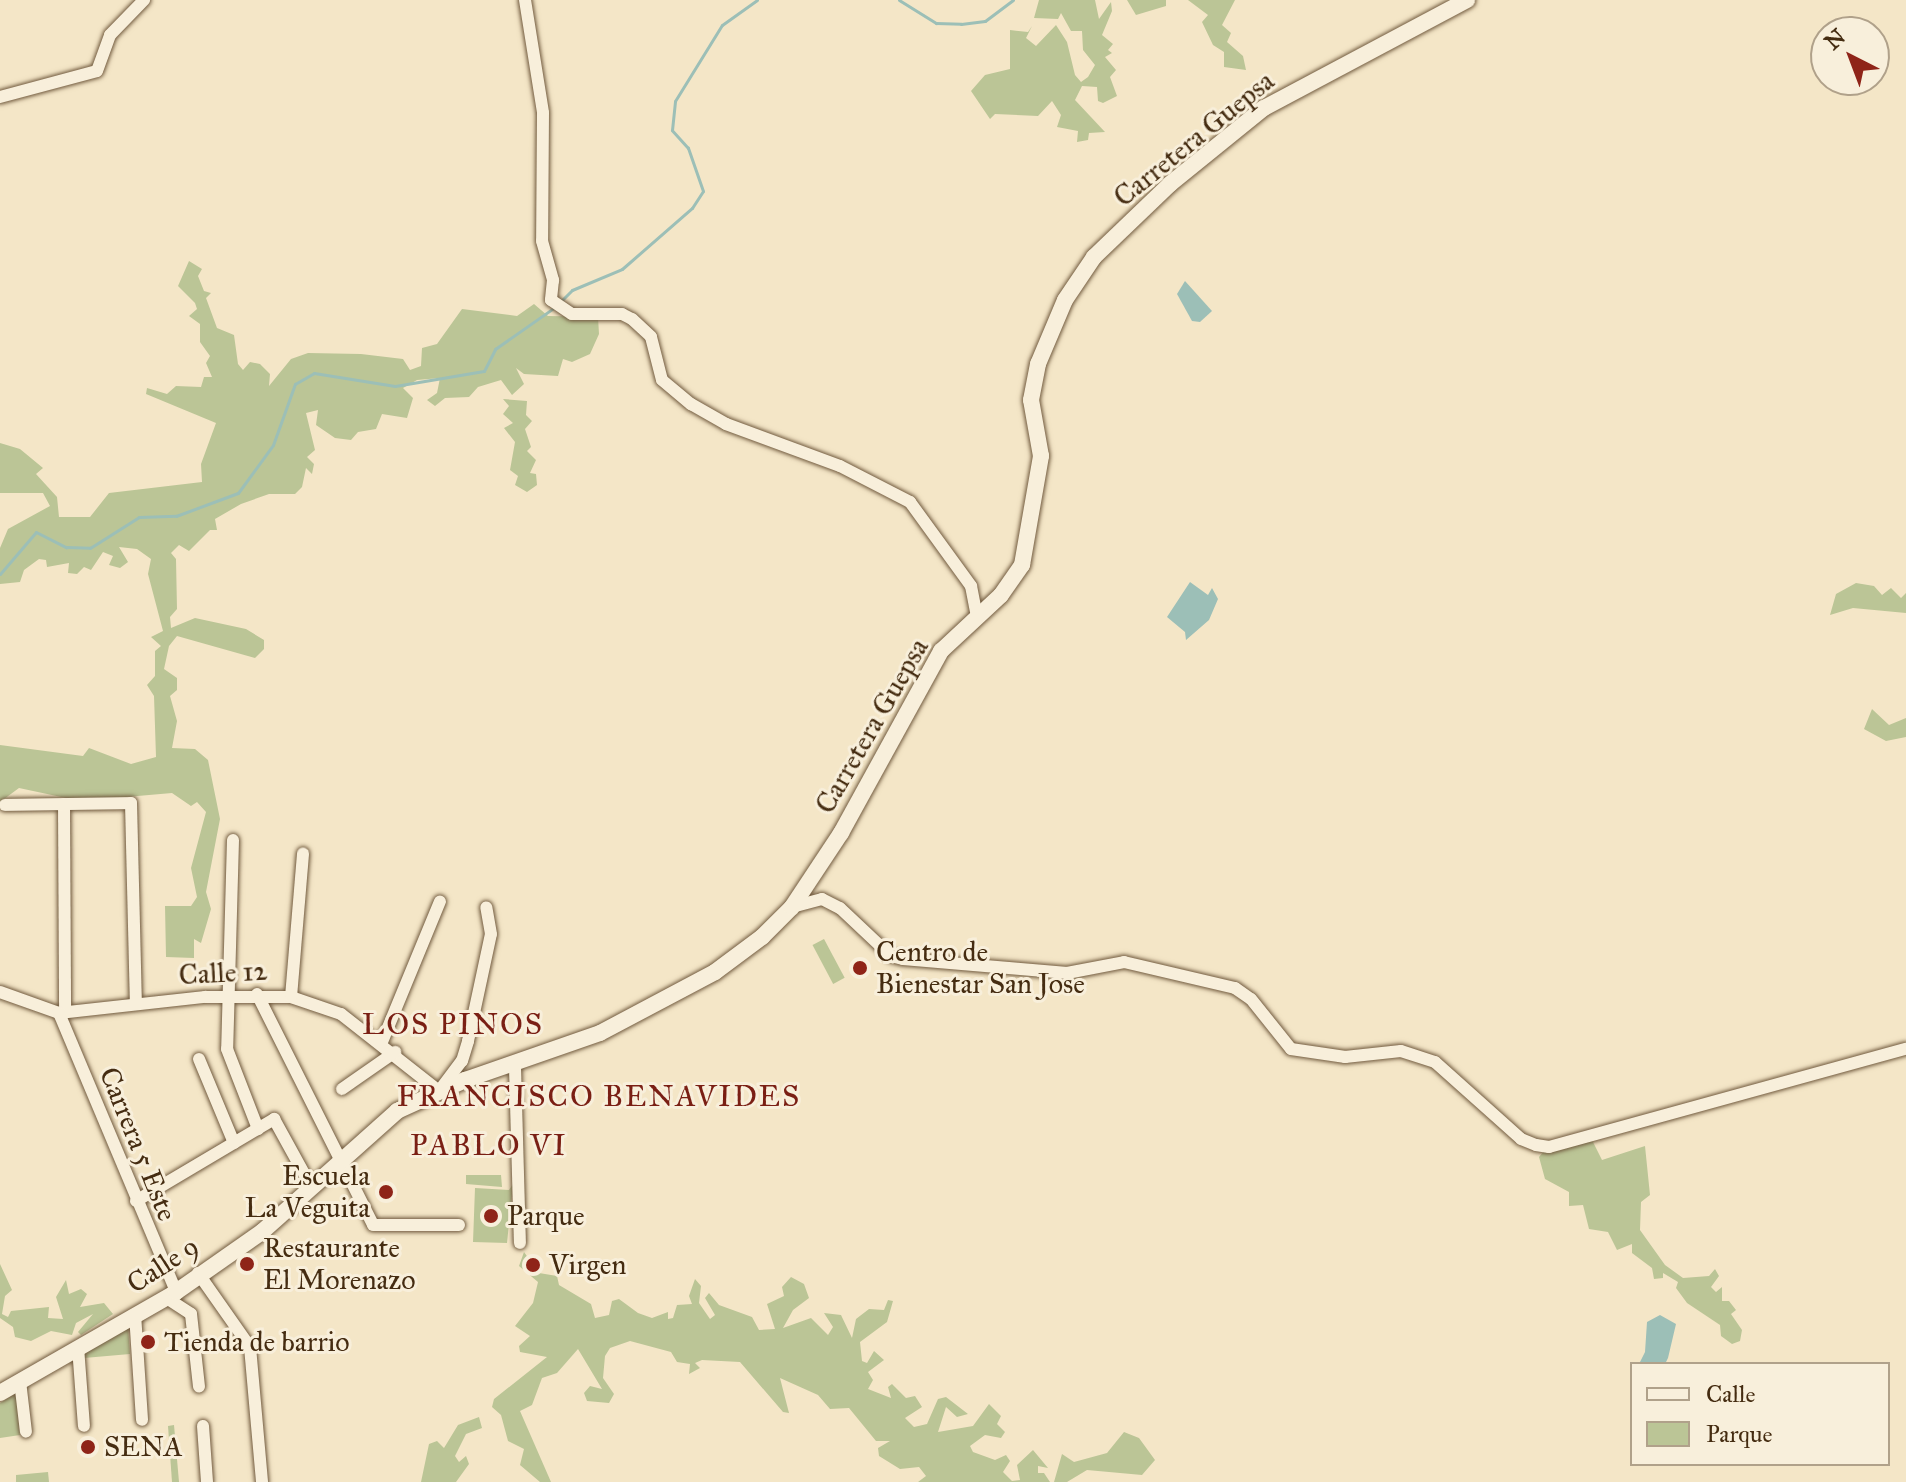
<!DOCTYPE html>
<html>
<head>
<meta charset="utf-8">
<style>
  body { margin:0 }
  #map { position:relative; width:1906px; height:1482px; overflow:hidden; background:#f4e6c7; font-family:"IM FELL Great Primer",serif }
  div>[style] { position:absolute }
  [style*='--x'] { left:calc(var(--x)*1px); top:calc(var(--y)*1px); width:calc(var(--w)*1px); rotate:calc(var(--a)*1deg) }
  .green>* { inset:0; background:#bbc596; transform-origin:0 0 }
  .water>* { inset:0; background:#9cbfb7 }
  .stream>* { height:3px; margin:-1.5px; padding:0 1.5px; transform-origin:1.5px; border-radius:1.5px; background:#9cbfb7 }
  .roads { filter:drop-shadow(0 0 2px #715a3e) drop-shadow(0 0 2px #715a3e) }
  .minor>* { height:12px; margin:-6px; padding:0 6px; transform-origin:6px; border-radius:6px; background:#f8efdb }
  .tertiary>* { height:16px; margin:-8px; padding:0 8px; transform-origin:8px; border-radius:8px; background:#f8efdb }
  .dots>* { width:22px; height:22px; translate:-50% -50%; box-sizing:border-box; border:4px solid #f8efdb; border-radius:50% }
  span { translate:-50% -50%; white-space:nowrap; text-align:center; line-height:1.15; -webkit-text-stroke:6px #f8efdb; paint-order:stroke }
  .street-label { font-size:28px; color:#452c11 }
  .poi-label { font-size:28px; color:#452c11 }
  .left { translate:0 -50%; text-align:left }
  .right { translate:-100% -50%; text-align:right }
  .neighbourhood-label { font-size:30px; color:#7a1f14; letter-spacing:2px }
  .legend { position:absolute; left:1630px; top:1362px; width:260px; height:104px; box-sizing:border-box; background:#f8efdb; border:2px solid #b0a18a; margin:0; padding:10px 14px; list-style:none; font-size:24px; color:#452c11 }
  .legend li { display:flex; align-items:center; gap:16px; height:40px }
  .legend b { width:40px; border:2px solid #b0a18a }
  .north { position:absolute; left:1810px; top:16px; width:80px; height:80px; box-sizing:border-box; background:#f8efdb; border:2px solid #b0a18a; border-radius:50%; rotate:318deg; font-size:22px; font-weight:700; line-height:32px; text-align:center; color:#452c11 }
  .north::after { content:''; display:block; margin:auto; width:28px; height:36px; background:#8f2418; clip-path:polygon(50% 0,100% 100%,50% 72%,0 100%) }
</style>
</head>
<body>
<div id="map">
  <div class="green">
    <div style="clip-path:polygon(1039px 0,1095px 0,1099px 19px,1111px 2px,1112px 11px,1102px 35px,1113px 44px,1108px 50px,1112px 53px,1105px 57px,1116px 70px,1110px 77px,1117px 96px,1103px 103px,1098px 101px,1097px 87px,1082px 86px,1075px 100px,1105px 132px,1089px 133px,1088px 140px,1077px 142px,1078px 131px,1057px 127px,1061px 115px,1052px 101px,1038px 116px,995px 114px,990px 119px,971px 91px,985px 75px,1010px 69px,1010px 30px,1028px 32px,1032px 26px,1026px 38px,1036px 46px,1056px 25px,1067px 42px,1075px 75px,1081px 82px,1088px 77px,1095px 65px,1083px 50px,1082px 31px,1071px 31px,1061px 13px,1058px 19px,1034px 18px)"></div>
    <div style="clip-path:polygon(1127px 0,1166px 0,1166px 6px,1136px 15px)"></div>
    <div style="clip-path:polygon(1188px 0,1235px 0,1222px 25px,1231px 33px,1227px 42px,1243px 56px,1246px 70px,1224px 67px,1224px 52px,1213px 45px,1202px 22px,1208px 15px)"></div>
    <div style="clip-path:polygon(189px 261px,202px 269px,198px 276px,204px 291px,211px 293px,206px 298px,217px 328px,234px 335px,238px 364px,243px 370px,250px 362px,260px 364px,270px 374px,269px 386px,291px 359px,308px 353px,361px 354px,403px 359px,410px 370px,421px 366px,422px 348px,437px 344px,462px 309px,517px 316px,534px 304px,548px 316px,598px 317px,599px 334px,590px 354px,572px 362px,563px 359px,558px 376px,524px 374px,516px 368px,524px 384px,512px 395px,501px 380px,478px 387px,469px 397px,445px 398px,435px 406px,427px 400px,437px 393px,440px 378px,417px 380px,403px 388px,413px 398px,407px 418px,382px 414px,376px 429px,358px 432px,351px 440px,335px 438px,316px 425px,318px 410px,306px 413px,315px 450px,307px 457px,314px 464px,312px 474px,306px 468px,302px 487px,295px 494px,269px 494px,241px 504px,215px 519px,217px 530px,210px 530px,189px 551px,179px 545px,171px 553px,176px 559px,177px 609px,170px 617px,171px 628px,195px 618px,246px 629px,264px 640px,264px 649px,255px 658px,177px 636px,169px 646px,164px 669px,177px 678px,177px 690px,170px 696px,177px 721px,172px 748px,195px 749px,208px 760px,220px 819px,206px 892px,211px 909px,201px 943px,194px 939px,194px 958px,166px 957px,165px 906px,191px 906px,197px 897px,191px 868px,206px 812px,197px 802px,191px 806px,172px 793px,80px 801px,19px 788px,0 802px,0 745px,83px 756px,89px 748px,131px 764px,156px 757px,154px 696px,147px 685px,155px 676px,155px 651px,161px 646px,151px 637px,163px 631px,148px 574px,151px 559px,137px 549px,119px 547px,128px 562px,120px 568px,109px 565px,113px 556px,103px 552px,91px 570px,84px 567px,77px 574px,68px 573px,69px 563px,47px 567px,46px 560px,39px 559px,24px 570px,20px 582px,0 584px,0 548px,8px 529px,50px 506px,43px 493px,0 493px,0 443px,20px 449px,43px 468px,36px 474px,57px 497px,59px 517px,90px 517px,109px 493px,202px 482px,201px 464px,216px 423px,146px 394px,147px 388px,167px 394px,176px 386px,201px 387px,204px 377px,212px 377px,206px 363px,210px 356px,200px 342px,200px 324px,189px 316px,197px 309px,195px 303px,178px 286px)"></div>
    <div style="clip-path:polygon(503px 399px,527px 401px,526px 415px,532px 421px,525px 429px,531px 447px,527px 451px,536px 460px,530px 473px,536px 474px,537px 485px,527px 492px,515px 485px,518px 476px,510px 470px,515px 442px,504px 428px,513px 423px,503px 414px,509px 406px)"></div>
    <div style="clip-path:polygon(1856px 583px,1874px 586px,1882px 595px,1891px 588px,1901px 598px,1906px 593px,1906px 613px,1853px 608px,1830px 615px,1836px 594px)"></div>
    <div style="clip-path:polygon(1872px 709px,1889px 725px,1906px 718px,1906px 737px,1886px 741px,1864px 729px)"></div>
    <div style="left:824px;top:939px;width:44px;height:13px;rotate:62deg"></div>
    <div style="clip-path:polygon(1591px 1138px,1602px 1160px,1645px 1146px,1650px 1195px,1641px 1202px,1640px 1230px,1665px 1265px,1683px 1278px,1709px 1276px,1715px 1269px,1719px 1276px,1711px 1287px,1716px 1292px,1722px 1287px,1722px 1301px,1729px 1301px,1736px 1310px,1731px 1314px,1742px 1330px,1740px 1341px,1732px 1344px,1721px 1336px,1720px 1325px,1687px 1303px,1676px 1288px,1678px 1282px,1663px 1273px,1663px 1278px,1654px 1279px,1652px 1268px,1632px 1253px,1632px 1244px,1617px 1250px,1608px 1232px,1589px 1229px,1583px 1205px,1569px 1206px,1569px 1192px,1545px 1179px,1539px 1157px,1545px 1150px)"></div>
    <div style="clip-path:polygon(466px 1175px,501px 1175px,502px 1187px,466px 1184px)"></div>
    <div style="clip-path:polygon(513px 1184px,507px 1243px,473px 1242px,475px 1188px,509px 1190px)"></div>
    <div style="clip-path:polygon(524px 1252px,539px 1273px,557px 1276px,559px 1285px,591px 1304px,595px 1318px,609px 1315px,612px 1301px,619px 1299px,638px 1313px,652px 1318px,668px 1312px,668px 1319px,673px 1318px,677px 1305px,692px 1304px,689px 1296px,695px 1279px,701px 1286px,699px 1303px,710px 1319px,715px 1315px,705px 1298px,709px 1293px,719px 1305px,752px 1317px,759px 1330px,775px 1329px,767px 1304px,784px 1296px,782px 1287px,791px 1277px,804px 1284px,809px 1298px,793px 1310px,783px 1328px,811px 1318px,828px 1335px,833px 1327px,824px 1313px,841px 1315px,852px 1338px,856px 1319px,869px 1309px,884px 1310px,888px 1300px,893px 1301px,887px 1322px,860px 1342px,862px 1361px,867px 1363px,874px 1351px,884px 1360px,868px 1372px,873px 1380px,868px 1389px,891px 1398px,888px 1387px,892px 1384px,906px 1398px,915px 1396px,922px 1407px,905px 1418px,914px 1427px,927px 1424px,938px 1399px,946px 1397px,968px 1414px,957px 1417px,946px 1407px,938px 1432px,973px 1426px,989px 1404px,1001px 1416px,997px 1424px,1005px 1432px,1001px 1438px,985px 1435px,970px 1446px,973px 1452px,995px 1460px,1006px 1455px,1010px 1461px,1003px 1472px,1012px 1481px,1020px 1480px,1017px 1465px,1033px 1450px,1048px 1468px,1038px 1466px,1038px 1473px,1044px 1473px,1050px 1482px,918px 1482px,926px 1476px,919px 1467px,900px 1469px,879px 1456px,878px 1448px,890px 1441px,876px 1441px,849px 1408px,830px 1409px,818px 1395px,780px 1378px,789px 1413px,783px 1412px,740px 1362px,702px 1360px,695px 1363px,700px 1368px,689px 1374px,690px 1364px,677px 1362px,671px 1352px,630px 1341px,610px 1348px,605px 1356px,603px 1378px,614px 1394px,609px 1403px,587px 1401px,584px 1393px,590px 1386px,602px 1389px,578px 1349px,557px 1373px,542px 1378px,532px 1405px,520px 1411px,551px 1482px,540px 1482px,520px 1465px,524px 1449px,508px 1441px,501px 1415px,492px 1407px,494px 1399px,547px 1357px,520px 1352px,519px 1346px,530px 1336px,515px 1326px,533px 1303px,538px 1282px,519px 1266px)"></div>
    <div style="clip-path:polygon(0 1264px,12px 1290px,5px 1296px,2px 1314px,8px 1317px,11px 1311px,49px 1307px,48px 1318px,63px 1319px,56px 1297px,66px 1280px,69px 1294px,81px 1289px,87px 1294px,80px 1307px,104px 1303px,113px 1314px,81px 1335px,78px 1332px,93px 1314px,76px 1323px,72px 1335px,51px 1331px,31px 1341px,15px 1337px,13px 1327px,0 1318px)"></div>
    <div style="clip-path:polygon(128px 1327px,130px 1354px,84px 1358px,84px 1352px)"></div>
    <div style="clip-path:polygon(16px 1393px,20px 1435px,0 1438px,0 1403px)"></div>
    <div style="clip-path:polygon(479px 1417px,482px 1428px,466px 1434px,455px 1456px,459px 1462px,466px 1456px,469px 1464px,456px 1482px,421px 1482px,429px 1444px,437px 1441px,444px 1448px,458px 1425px)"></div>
    <div style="clip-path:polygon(174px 1425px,179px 1482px,172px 1482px,168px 1426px)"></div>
    <div style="clip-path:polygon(1124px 1432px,1139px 1438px,1155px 1460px,1142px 1475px,1087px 1470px,1067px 1482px,1054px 1482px,1062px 1454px,1074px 1462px,1107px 1453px)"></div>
    <div style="clip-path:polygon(48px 1472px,49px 1482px,16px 1482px,16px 1475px)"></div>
  </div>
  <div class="water">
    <div style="clip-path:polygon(1185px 281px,1212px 311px,1200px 322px,1192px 321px,1177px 294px)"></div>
    <div style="clip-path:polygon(1190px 582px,1208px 595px,1212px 588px,1218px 599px,1209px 620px,1186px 640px,1185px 632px,1167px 617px)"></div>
    <div style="clip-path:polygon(1660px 1315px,1676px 1324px,1668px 1358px,1665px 1364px,1639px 1364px,1645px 1352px,1647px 1322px)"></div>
  </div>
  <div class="stream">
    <div style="--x:899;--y:0;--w:44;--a:31.9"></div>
    <div style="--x:936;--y:23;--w:25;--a:2"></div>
    <div style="--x:961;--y:24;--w:24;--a:-7"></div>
    <div style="--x:985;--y:21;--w:35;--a:-37"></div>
    <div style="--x:560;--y:302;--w:17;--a:-45"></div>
    <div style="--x:572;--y:290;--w:54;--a:-22.8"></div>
    <div style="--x:622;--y:269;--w:93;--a:-41.1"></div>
    <div style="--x:692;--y:208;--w:20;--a:-57"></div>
    <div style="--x:703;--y:191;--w:46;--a:-109.2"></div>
    <div style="--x:688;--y:148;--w:24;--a:-132"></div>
    <div style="--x:672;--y:130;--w:29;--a:-84"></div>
    <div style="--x:675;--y:101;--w:89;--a:-58.3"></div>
    <div style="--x:722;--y:25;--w:43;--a:-35.5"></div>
    <div style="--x:0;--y:574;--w:55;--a:-49.4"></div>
    <div style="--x:36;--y:532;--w:34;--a:27"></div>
    <div style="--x:66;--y:547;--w:24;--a:2"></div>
    <div style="--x:90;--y:548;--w:58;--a:-32.3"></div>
    <div style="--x:139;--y:517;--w:37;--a:-2"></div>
    <div style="--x:176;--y:516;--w:66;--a:-20.4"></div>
    <div style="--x:238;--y:493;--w:59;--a:-53.9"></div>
    <div style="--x:273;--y:445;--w:65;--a:-70.2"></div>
    <div style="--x:295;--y:384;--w:22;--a:-30"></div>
    <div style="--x:314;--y:373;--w:82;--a:9.1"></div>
    <div style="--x:395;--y:386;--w:90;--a:-9.6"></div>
    <div style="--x:484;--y:371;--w:25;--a:-63"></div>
    <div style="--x:495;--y:349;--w:73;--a:-35"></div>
  </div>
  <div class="roads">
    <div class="minor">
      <div style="--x:525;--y:0;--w:114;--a:80.9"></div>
      <div style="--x:543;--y:113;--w:128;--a:90.4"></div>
      <div style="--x:542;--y:241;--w:41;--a:74.2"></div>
      <div style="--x:553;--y:280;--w:20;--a:96"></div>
      <div style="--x:551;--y:300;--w:25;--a:34"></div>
      <div style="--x:572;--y:314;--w:50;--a:0"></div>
      <div style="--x:622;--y:314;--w:11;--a:27"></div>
      <div style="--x:632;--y:319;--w:26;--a:43"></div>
      <div style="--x:651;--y:337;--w:44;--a:75.7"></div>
      <div style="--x:662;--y:380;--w:38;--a:40"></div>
      <div style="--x:691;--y:404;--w:40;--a:29.7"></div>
      <div style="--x:726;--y:424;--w:121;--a:20.2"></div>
      <div style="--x:840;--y:466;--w:79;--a:27.2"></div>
      <div style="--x:910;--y:502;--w:104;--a:54"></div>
      <div style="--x:971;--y:586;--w:32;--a:79"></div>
      <div style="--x:0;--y:97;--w:100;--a:-15"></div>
      <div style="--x:97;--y:71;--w:38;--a:-70"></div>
      <div style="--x:110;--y:35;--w:49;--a:-45.8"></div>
      <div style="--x:64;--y:804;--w:207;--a:89.7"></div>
      <div style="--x:5;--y:805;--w:126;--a:-0.9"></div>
      <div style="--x:131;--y:803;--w:200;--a:88.6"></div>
      <div style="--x:233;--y:840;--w:209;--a:91.6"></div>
      <div style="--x:227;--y:1049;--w:86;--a:68.8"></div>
      <div style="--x:792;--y:907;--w:31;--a:-15"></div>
      <div style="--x:822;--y:899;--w:20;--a:27"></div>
      <div style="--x:840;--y:908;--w:70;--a:43.3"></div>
      <div style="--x:891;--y:956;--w:12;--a:14"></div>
      <div style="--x:903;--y:959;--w:165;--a:4.9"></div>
      <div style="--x:1067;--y:973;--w:58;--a:-10.9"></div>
      <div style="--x:1124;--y:962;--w:114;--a:13.2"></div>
      <div style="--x:1235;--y:988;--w:19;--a:35"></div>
      <div style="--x:1251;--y:999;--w:64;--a:51.3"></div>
      <div style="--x:1291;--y:1049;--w:55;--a:8.4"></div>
      <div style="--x:1345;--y:1057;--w:56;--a:-6.1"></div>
      <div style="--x:1401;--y:1051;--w:36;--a:18"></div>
      <div style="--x:1435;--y:1062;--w:115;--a:41.8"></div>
      <div style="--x:1521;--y:1139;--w:16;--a:22"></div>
      <div style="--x:1536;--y:1145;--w:13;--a:9"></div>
      <div style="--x:1549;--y:1147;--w:370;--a:-15.4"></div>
      <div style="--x:0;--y:992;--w:63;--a:19.6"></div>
      <div style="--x:59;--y:1013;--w:147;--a:-6.3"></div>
      <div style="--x:205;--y:997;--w:86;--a:0"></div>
      <div style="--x:291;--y:997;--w:53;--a:18.8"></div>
      <div style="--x:341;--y:1014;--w:125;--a:38.2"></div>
      <div style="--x:439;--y:1091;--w:38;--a:-53"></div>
      <div style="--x:462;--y:1061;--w:21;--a:-73"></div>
      <div style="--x:468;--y:1041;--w:109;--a:-77.9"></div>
      <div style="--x:491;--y:934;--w:27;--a:-100"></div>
      <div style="--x:257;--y:994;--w:258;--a:63.3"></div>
      <div style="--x:373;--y:1225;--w:86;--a:0"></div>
      <div style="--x:291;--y:997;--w:144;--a:-85.2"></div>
      <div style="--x:59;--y:1013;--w:303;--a:67.2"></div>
      <div style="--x:382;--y:1042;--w:152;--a:-67.6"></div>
      <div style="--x:199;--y:1059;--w:91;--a:67.4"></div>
      <div style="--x:515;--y:1067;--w:176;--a:88.4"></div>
      <div style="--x:342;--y:1089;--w:65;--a:-34.9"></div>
      <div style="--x:136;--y:1201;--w:161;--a:-30.7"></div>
      <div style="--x:274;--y:1119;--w:79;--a:61.2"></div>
      <div style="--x:198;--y:1273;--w:90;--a:54.9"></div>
      <div style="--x:250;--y:1347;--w:136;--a:84.9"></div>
      <div style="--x:165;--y:1297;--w:31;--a:33"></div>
      <div style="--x:191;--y:1314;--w:73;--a:83.7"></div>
      <div style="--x:135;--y:1314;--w:106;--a:86.2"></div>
      <div style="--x:78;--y:1347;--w:79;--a:85.7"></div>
      <div style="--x:20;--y:1381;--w:51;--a:83.3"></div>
      <div style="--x:203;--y:1426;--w:56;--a:85.9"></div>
    </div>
    <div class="tertiary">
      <div style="--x:0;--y:1393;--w:203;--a:-29.8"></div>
      <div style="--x:176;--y:1292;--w:106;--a:-35"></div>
      <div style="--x:263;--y:1231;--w:180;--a:-41.8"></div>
      <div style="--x:397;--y:1111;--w:75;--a:-24.5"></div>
      <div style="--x:465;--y:1080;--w:143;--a:-19.2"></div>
      <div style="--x:600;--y:1033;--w:130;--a:-27.9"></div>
      <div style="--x:715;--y:972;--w:59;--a:-36.7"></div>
      <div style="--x:762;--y:937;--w:42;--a:-45"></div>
      <div style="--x:792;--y:907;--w:89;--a:-56.5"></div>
      <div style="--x:841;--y:833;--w:208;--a:-61.2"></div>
      <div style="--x:941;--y:651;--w:82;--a:-43"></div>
      <div style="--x:1001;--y:595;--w:37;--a:-55"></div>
      <div style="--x:1022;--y:565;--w:111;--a:-80.1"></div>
      <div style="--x:1041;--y:456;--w:57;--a:-100.1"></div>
      <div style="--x:1031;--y:400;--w:37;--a:-79"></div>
      <div style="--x:1038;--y:364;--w:69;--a:-67.1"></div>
      <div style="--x:1065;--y:300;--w:52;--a:-56"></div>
      <div style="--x:1094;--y:257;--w:105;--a:-43.8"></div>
      <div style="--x:1170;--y:184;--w:121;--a:-39"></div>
      <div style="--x:1264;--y:108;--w:230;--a:-28"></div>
    </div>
  </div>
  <div class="dots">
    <div style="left:860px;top:968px;background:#8f2418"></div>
    <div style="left:386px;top:1192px;background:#8f2418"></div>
    <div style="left:491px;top:1216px;background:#8f2418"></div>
    <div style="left:247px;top:1264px;background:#8f2418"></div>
    <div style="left:533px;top:1265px;background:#8f2418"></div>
    <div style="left:148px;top:1342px;background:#8f2418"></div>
    <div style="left:88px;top:1447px;background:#8f2418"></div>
  </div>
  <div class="street-label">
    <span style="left:1194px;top:139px;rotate:-39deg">Carretera Guepsa</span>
    <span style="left:872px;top:726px;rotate:-60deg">Carretera Guepsa</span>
    <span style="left:223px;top:973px;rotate:-3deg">Calle 12</span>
    <span style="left:138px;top:1144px;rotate:68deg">Carrera 5 Este</span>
    <span style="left:163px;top:1265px;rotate:-33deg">Calle 9</span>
  </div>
  <div class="poi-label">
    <span class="left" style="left:876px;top:968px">Centro de<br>Bienestar San Jose</span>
    <span class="right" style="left:370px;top:1192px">Escuela<br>La Veguita</span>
    <span class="left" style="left:507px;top:1216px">Parque</span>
    <span class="left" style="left:263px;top:1264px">Restaurante<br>El Morenazo</span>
    <span class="left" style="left:549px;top:1265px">Virgen</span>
    <span class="left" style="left:164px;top:1342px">Tienda de barrio</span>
    <span class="left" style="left:104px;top:1447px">SENA</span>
  </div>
  <div class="neighbourhood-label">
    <span style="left:453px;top:1024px">LOS PINOS</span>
    <span style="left:599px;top:1096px">FRANCISCO BENAVIDES</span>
    <span style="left:489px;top:1145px">PABLO VI</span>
  </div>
  <ul class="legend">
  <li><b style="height:10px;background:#f8efdb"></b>Calle</li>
  <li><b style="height:22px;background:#bbc596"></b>Parque</li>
  </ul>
  <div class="north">N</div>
</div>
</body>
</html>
